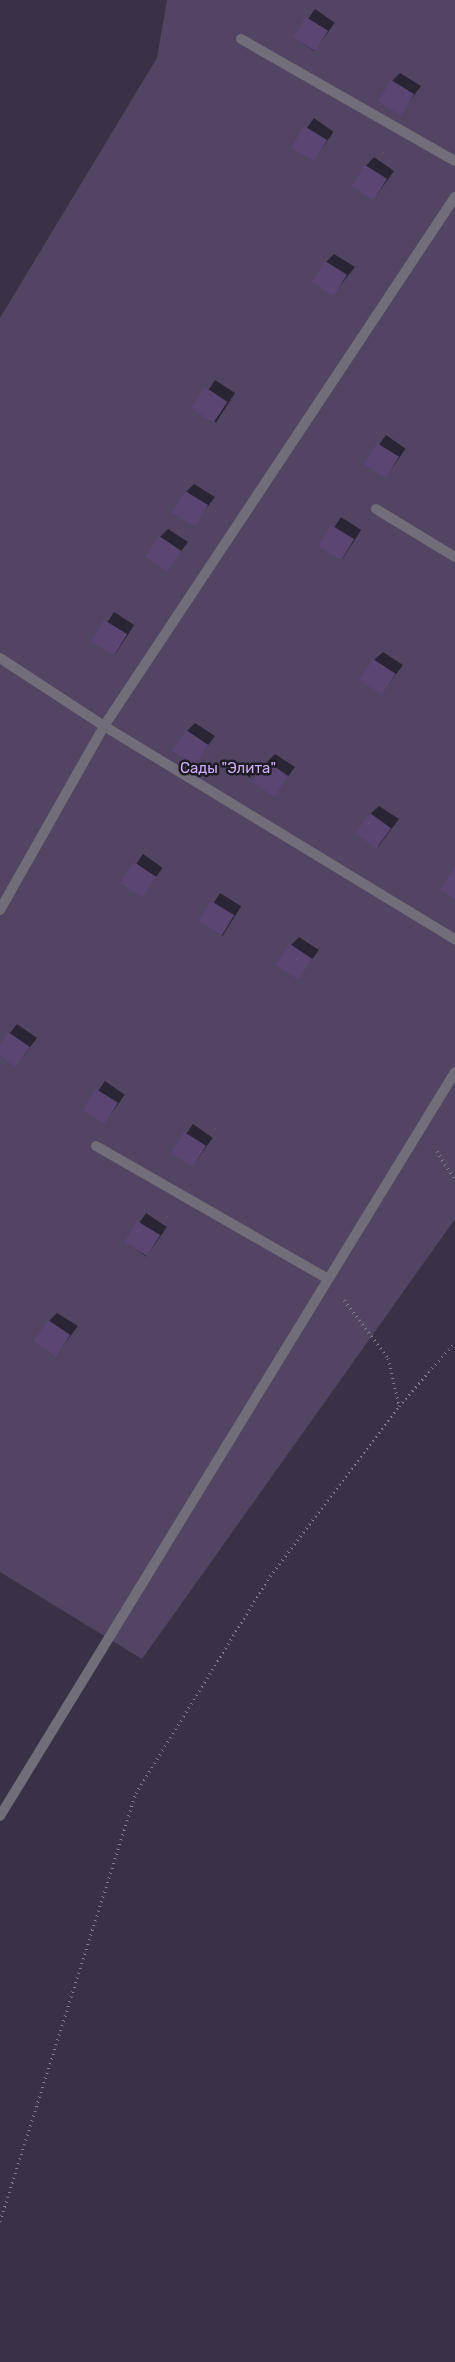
<!DOCTYPE html>
<html>
<head>
<meta charset="utf-8">
<style>
  body { margin:0 }
  #map { position:relative; width:455px; height:2362px; overflow:hidden; background:#3a3146; font-family:Rubik,sans-serif }
  div>[style] { position:absolute }
  [style*='--x'] { left:calc(var(--x)*1px); top:calc(var(--y)*1px); width:calc(var(--w)*1px); rotate:calc(var(--a)*1deg) }
  .green>* { inset:0; background:#524563 }
  .shadow>* { inset:0; background:#0007; transform-origin:0 0 }
  .building>* { inset:0; background:#5a4573; transform-origin:0 0 }
  .path>* { height:3px; margin-top:-1.5px; transform-origin:0; background:repeating-linear-gradient(90deg,#837c8d 0 1px,transparent 0 5px) }
  .lane>* { height:10px; margin:-5px; padding:0 5px; transform-origin:5px; border-radius:5px; background:#726d78 }
  .street>* { height:10px; margin:-5px; padding:0 5px; transform-origin:5px; border-radius:5px; background:#726d78 }
  span { translate:-50% -50%; white-space:nowrap; text-align:center; line-height:1.15; -webkit-text-stroke:5px #1f1b25; paint-order:stroke }
  .park-label { font-size:15px; color:#cdadf7 }
</style>
</head>
<body>
<div id="map">
  <div class="green">
    <div style="clip-path:polygon(167px 0,455px 0,455px 1219px,142px 1659px,0 1572px,0 318px,157px 58px)"></div>
  </div>
  <div class="shadow">
    <div style="left:315px;top:9px;width:24px;height:35px;rotate:35deg"></div>
    <div style="clip-path:polygon(400px 73px,421px 86px,400px 114px,392px 81px)"></div>
    <div style="left:314px;top:118px;width:24px;height:35px;rotate:35deg"></div>
    <div style="clip-path:polygon(374px 157px,394px 171px,374px 199px,366px 166px)"></div>
    <div style="clip-path:polygon(334px 254px,355px 267px,333px 295px,326px 262px)"></div>
    <div style="left:215px;top:380px;width:24px;height:35px;rotate:33deg"></div>
    <div style="left:386px;top:435px;width:24px;height:35px;rotate:35deg"></div>
    <div style="clip-path:polygon(194px 484px,215px 497px,194px 524px,186px 492px)"></div>
    <div style="left:341px;top:517px;width:24px;height:35px;rotate:33deg"></div>
    <div style="clip-path:polygon(168px 529px,188px 542px,167px 570px,160px 537px)"></div>
    <div style="left:114px;top:612px;width:24px;height:35px;rotate:33deg"></div>
    <div style="clip-path:polygon(383px 652px,403px 665px,382px 693px,374px 660px)"></div>
    <div style="clip-path:polygon(195px 723px,215px 736px,194px 764px,187px 731px)"></div>
    <div style="clip-path:polygon(275px 754px,295px 767px,274px 795px,267px 762px)"></div>
    <div style="clip-path:polygon(379px 806px,399px 819px,378px 847px,370px 814px)"></div>
    <div style="left:143px;top:854px;width:24px;height:35px;rotate:35deg"></div>
    <div style="left:220px;top:893px;width:25px;height:35px;rotate:32deg"></div>
    <div style="clip-path:polygon(299px 937px,319px 950px,298px 978px,291px 945px)"></div>
    <div style="clip-path:polygon(17px 1024px,37px 1038px,16px 1066px,0 1055px,0 1046px)"></div>
    <div style="left:105px;top:1081px;width:24px;height:35px;rotate:35deg"></div>
    <div style="left:193px;top:1124px;width:24px;height:35px;rotate:35deg"></div>
    <div style="left:146px;top:1213px;width:25px;height:36px;rotate:34deg"></div>
    <div style="clip-path:polygon(57px 1313px,78px 1326px,57px 1354px,49px 1321px)"></div>
  </div>
  <div class="building">
    <div style="left:306px;top:17px;width:26px;height:24px;rotate:32deg"></div>
    <div style="left:391px;top:80px;width:27px;height:25px;rotate:31deg"></div>
    <div style="left:304px;top:126px;width:27px;height:25px;rotate:31deg"></div>
    <div style="left:365px;top:165px;width:26px;height:25px;rotate:32deg"></div>
    <div style="left:325px;top:261px;width:26px;height:25px;rotate:32deg"></div>
    <div style="left:205px;top:387px;width:27px;height:25px;rotate:34deg"></div>
    <div style="left:377px;top:443px;width:26px;height:25px;rotate:32deg"></div>
    <div style="left:185px;top:491px;width:27px;height:25px;rotate:31deg"></div>
    <div style="left:331px;top:525px;width:27px;height:25px;rotate:31deg"></div>
    <div style="left:159px;top:536px;width:27px;height:25px;rotate:34deg"></div>
    <div style="left:104px;top:620px;width:27px;height:25px;rotate:31deg"></div>
    <div style="left:373px;top:659px;width:27px;height:25px;rotate:33deg"></div>
    <div style="left:186px;top:730px;width:27px;height:25px;rotate:34deg"></div>
    <div style="left:266px;top:761px;width:27px;height:25px;rotate:34deg"></div>
    <div style="left:370px;top:813px;width:26px;height:25px;rotate:36deg"></div>
    <div style="left:134px;top:862px;width:27px;height:25px;rotate:34deg"></div>
    <div style="clip-path:polygon(455px 867px,455px 899px,440px 890px)"></div>
    <div style="left:211px;top:901px;width:27px;height:24px;rotate:31deg"></div>
    <div style="left:290px;top:944px;width:27px;height:25px;rotate:34deg"></div>
    <div style="clip-path:polygon(8px 1032px,30px 1047px,16px 1067px,0 1056px,0 1044px)"></div>
    <div style="left:96px;top:1089px;width:26px;height:25px;rotate:32deg"></div>
    <div style="left:184px;top:1132px;width:26px;height:25px;rotate:32deg"></div>
    <div style="left:137px;top:1221px;width:27px;height:25px;rotate:31deg"></div>
    <div style="left:48px;top:1320px;width:27px;height:26px;rotate:34deg"></div>
  </div>
  <div class="path">
    <div style="--x:437;--y:1151;--w:34;--a:58"></div>
    <div style="--x:344;--y:1300;--w:73;--a:52.8"></div>
    <div style="--x:388;--y:1358;--w:48;--a:76.8"></div>
    <div style="--x:0;--y:2221;--w:449;--a:-72.4"></div>
    <div style="--x:136;--y:1793;--w:255;--a:-58.3"></div>
    <div style="--x:270;--y:1576;--w:213;--a:-52.8"></div>
    <div style="--x:399;--y:1406;--w:85;--a:-48.8"></div>
  </div>
  <div class="lane">
    <div style="--x:241;--y:39;--w:246;--a:29.7"></div>
    <div style="--x:376;--y:509;--w:92;--a:31.3"></div>
    <div style="--x:0;--y:658;--w:124;--a:33.2"></div>
    <div style="--x:104;--y:726;--w:411;--a:31.3"></div>
    <div style="--x:0;--y:910;--w:211;--a:-60.5"></div>
    <div style="--x:104;--y:726;--w:635;--a:-56.44"></div>
    <div style="--x:96;--y:1146;--w:267;--a:29.8"></div>
  </div>
  <div class="street">
    <div style="--x:0;--y:1816;--w:872;--a:-58.55"></div>
  </div>
  <div class="park-label">
    <span style="left:228px;top:769px">Сады "Элита"</span>
  </div>
</div>
</body>
</html>
